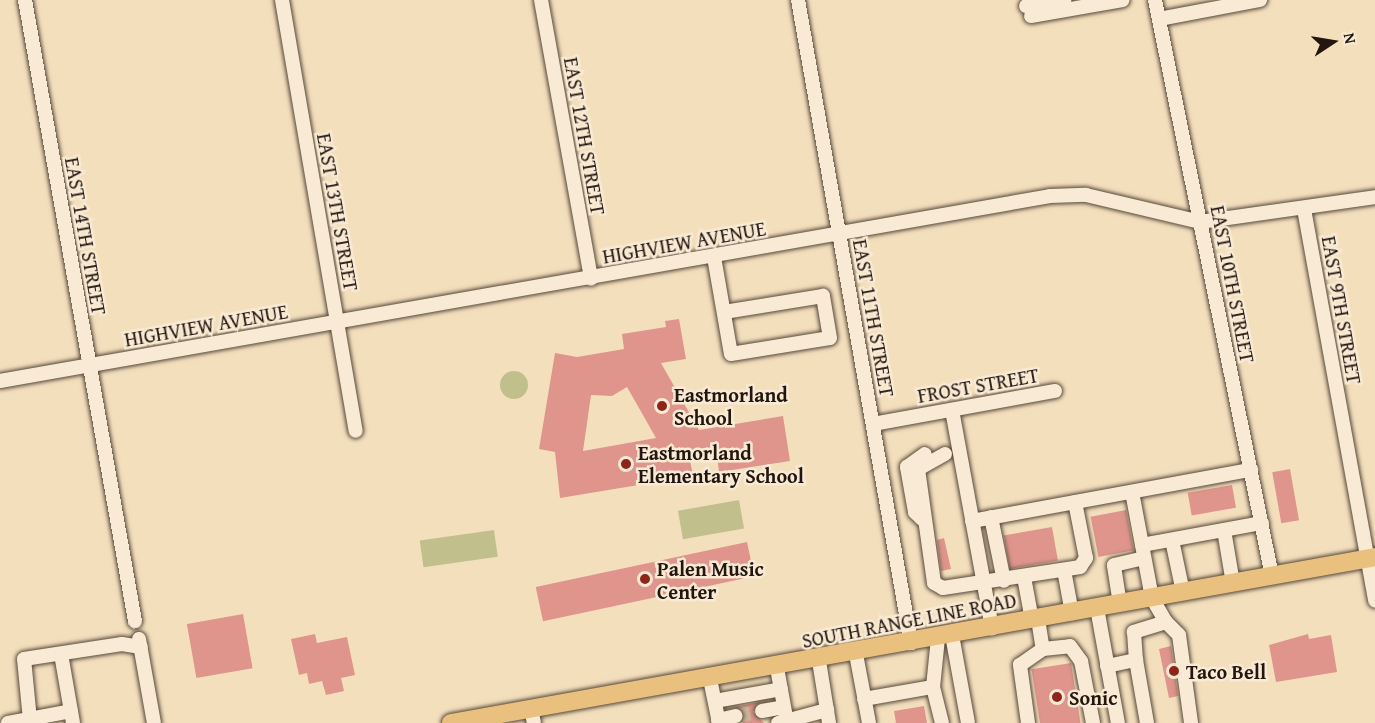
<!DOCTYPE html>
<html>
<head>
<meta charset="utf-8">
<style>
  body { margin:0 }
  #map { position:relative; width:1375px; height:723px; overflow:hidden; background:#f4dfbd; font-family:"Gentium Book Plus",serif }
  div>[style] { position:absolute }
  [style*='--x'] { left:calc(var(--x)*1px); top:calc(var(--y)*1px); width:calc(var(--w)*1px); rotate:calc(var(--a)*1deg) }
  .green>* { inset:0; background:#c1c08d; transform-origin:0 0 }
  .round { border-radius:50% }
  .building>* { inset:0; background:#df958c; transform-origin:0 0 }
  .minor-tunnel>* { height:14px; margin-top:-7px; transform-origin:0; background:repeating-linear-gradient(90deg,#cab79a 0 14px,transparent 0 21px) }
  .roads { filter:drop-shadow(0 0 2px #56483a) drop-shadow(0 0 2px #56483a) }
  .minor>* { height:14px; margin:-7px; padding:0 7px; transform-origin:7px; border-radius:7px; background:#f8ead4 }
  .major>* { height:18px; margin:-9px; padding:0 9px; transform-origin:9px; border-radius:9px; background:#eac07e }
  .dots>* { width:16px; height:16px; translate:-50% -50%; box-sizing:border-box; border:3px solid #f8ead4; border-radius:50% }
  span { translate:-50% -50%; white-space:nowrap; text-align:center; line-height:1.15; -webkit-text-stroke:5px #f8ead4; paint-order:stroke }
  .street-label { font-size:20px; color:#22160f }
  .poi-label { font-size:20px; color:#22160f; font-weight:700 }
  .left { translate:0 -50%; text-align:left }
  .north { position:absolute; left:1303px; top:12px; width:60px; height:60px; -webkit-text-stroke:4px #f8ead4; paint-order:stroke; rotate:78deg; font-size:16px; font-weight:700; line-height:24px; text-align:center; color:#22160f }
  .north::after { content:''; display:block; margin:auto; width:21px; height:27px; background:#22160f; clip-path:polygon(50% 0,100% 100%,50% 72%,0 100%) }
</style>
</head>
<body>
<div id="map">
  <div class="green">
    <div class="round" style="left:500px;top:371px;width:28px;height:28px"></div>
    <div style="left:739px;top:500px;width:29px;height:62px;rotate:80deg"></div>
    <div style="left:494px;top:530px;width:27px;height:75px;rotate:82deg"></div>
  </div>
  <div class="building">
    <div style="clip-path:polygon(evenodd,679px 319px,686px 359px,661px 363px,699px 430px,783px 416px,790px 461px,719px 472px,717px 456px,690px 460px,693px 476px,560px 498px,555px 452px,539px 449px,555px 353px,577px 357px,624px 349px,622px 334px,666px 327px,665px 321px,679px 319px,627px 387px,656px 438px,583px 451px,591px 395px,612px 396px,627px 387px)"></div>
    <div style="left:1290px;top:469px;width:52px;height:18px;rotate:80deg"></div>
    <div style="left:1232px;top:485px;width:23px;height:45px;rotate:80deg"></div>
    <div style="left:1126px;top:510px;width:41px;height:36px;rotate:79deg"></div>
    <div style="left:1052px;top:527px;width:34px;height:49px;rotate:80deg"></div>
    <div style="clip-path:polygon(944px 538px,951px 569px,941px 571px,937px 540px)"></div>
    <div style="left:747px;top:542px;width:35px;height:216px;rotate:78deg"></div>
    <div style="left:243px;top:614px;width:55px;height:57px;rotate:80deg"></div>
    <div style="clip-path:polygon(315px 634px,317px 643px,347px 637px,355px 675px,341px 678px,344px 691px,326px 695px,322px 681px,309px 684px,307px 673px,299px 675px,291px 639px)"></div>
    <div style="clip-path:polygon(1308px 634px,1309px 639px,1331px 635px,1337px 672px,1276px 682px,1269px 645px)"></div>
    <div style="clip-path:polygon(1171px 646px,1178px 696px,1169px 698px,1159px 649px)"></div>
    <div style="left:1071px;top:663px;width:61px;height:40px;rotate:81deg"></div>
    <div style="clip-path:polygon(760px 702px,753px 712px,764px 723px,742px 723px,745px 713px,734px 707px)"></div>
    <div style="clip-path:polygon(924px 706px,927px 723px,896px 723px,894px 711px)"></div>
  </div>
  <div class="minor-tunnel">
    <div style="--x:736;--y:716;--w:26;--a:-11"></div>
  </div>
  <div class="roads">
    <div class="minor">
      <div style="--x:25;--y:0;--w:631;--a:79.96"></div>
      <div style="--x:282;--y:0;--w:437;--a:80.3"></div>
      <div style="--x:541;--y:0;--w:283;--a:79.8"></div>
      <div style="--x:798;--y:0;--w:653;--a:80.03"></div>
      <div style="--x:1155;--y:0;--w:588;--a:78.52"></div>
      <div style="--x:1026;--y:6;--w:39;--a:-9"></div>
      <div style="--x:1031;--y:16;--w:93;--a:-9.9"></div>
      <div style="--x:1159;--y:19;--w:103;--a:-10.7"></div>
      <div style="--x:1304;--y:209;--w:398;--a:79.7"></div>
      <div style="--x:714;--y:257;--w:98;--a:80.1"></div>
      <div style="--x:731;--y:354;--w:100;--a:-9.2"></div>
      <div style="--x:830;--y:338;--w:43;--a:-99.5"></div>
      <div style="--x:823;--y:296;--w:100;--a:170.8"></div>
      <div style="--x:0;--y:381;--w:1066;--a:-9.99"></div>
      <div style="--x:1050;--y:196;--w:36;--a:-2"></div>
      <div style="--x:1086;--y:195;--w:117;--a:13.3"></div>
      <div style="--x:1200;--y:222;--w:177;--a:-8.1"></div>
      <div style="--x:952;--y:410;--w:222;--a:79.6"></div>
      <div style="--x:873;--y:424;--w:185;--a:-10.3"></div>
      <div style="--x:945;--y:454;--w:31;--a:151"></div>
      <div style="--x:918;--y:469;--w:115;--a:82"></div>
      <div style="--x:934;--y:583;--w:10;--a:29"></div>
      <div style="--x:943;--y:588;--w:139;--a:-8.7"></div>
      <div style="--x:1080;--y:567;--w:11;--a:-56"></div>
      <div style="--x:1086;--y:558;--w:57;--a:-101.1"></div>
      <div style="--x:1132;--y:492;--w:108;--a:79.3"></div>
      <div style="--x:1152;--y:598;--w:28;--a:60"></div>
      <div style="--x:1166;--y:622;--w:34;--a:163"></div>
      <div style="--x:1134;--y:632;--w:28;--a:86"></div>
      <div style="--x:991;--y:517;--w:65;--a:78.5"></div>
      <div style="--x:922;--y:519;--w:10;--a:-135"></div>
      <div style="--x:915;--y:512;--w:46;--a:-100.1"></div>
      <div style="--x:907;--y:467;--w:22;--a:-36"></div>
      <div style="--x:972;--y:521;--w:284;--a:-10.4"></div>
      <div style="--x:1224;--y:530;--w:54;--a:80.4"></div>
      <div style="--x:1172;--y:540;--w:53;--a:78.1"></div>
      <div style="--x:1142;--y:545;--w:122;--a:-10.4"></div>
      <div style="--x:1064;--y:570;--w:44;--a:79.5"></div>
      <div style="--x:1024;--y:577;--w:44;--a:79.5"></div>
      <div style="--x:1120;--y:604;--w:39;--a:-99"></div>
      <div style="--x:1114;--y:565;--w:31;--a:-13"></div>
      <div style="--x:1097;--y:608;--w:117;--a:79.7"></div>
      <div style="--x:1038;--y:619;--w:30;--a:81"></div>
      <div style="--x:1166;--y:622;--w:18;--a:45"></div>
      <div style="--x:1179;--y:635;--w:89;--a:82.2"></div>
      <div style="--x:952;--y:635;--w:89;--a:79.7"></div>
      <div style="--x:938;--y:638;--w:49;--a:95.8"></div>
      <div style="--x:933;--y:687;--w:37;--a:76"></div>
      <div style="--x:139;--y:639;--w:85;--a:79.9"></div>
      <div style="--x:61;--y:654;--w:70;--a:80.1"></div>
      <div style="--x:856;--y:654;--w:70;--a:79.3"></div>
      <div style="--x:819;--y:661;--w:63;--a:80.8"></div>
      <div style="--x:1107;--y:666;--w:30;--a:-12"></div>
      <div style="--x:1136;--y:660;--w:64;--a:80.1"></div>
      <div style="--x:777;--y:668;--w:50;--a:79.6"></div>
      <div style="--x:710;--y:679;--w:45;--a:78.4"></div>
      <div style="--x:864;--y:699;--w:70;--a:-9.9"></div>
      <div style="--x:715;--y:701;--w:67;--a:-10.3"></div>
      <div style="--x:531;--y:709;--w:14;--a:78"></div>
      <div style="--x:762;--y:711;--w:22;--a:-10"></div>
      <div style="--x:30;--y:720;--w:61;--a:-95.6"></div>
      <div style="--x:24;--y:659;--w:99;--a:-8.7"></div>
      <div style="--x:122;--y:644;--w:19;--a:9"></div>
      <div style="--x:718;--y:720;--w:18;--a:-13"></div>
      <div style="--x:8;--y:723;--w:64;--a:-10.8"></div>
      <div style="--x:778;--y:723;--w:51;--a:-14.9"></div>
      <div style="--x:1028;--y:723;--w:59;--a:-97.9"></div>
      <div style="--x:1020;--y:665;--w:28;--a:-35"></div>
      <div style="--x:1043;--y:649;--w:27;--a:-6"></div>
      <div style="--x:1070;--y:646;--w:19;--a:54"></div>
      <div style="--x:1081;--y:661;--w:63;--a:79"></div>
    </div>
    <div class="major">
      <div style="--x:451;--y:723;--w:939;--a:-10.18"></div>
    </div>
  </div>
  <div class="dots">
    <div style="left:662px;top:406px;background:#8f2418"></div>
    <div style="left:626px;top:464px;background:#8f2418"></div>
    <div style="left:645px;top:579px;background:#8f2418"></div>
    <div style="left:1174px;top:671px;background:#8f2418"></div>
    <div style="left:1057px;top:697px;background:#8f2418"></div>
  </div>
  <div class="street-label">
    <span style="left:585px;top:136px;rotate:80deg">EAST 12TH STREET</span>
    <span style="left:338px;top:212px;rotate:80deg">EAST 13TH STREET</span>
    <span style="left:86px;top:236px;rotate:80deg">EAST 14TH STREET</span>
    <span style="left:684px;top:242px;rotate:-10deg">HIGHVIEW AVENUE</span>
    <span style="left:1233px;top:284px;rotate:79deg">EAST 10TH STREET</span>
    <span style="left:1342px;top:310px;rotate:80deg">EAST 9TH STREET</span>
    <span style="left:874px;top:318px;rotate:80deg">EAST 11TH STREET</span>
    <span style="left:206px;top:325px;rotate:-10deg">HIGHVIEW AVENUE</span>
    <span style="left:978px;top:385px;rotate:-10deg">FROST STREET</span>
    <span style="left:909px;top:620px;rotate:-11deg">SOUTH RANGE LINE ROAD</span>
  </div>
  <div class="poi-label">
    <span class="left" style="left:674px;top:406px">Eastmorland<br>School</span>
    <span class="left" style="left:638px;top:464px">Eastmorland<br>Elementary School</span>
    <span class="left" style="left:657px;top:580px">Palen Music<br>Center</span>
    <span class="left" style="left:1186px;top:671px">Taco Bell</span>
    <span class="left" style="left:1069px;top:697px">Sonic</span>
  </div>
  <div class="north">N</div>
</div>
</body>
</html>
